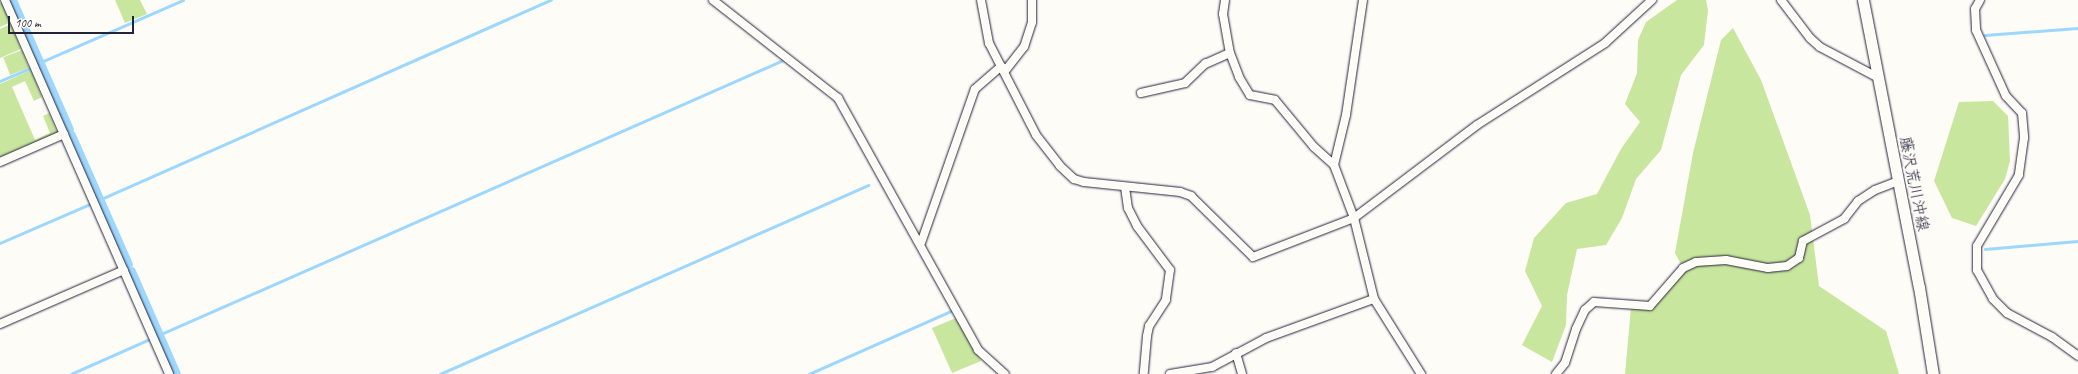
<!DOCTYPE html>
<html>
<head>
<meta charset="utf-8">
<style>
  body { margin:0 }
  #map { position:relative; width:2078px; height:374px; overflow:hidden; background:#fdfcf7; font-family:Caveat,"Klee One",sans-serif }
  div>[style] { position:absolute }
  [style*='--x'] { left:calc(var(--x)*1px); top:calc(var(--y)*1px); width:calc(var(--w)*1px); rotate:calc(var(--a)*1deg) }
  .green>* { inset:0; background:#c8e69d; transform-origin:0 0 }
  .stream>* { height:2.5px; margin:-1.25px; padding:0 1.25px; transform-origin:1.25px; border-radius:1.25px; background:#9ed7fe }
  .canal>* { height:9px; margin:-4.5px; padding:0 4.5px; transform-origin:4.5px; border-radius:4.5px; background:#9ed7fe }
  .roads { filter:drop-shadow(0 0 1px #22223b) drop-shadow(0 0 1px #22223b) }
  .street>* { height:8px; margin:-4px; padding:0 4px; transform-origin:4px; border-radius:4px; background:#fdfcf7 }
  .secondary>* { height:11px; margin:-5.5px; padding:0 5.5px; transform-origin:5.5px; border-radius:5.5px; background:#fdfcf7 }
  span { translate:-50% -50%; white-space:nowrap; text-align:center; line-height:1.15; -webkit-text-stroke:4px #fdfcf7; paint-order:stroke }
  .street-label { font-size:16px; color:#22223b }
  .scale { position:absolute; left:8px; top:16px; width:126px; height:18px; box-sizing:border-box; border:2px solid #22223b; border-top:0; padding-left:5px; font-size:12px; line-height:14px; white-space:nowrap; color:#22223b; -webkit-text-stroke:3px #fdfcf7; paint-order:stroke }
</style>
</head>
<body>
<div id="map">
  <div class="green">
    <div style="clip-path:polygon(115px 0,140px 0,147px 14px,125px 23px)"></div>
    <div style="clip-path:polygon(1677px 0,1706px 0,1708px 10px,1704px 45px,1681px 75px,1661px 150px,1636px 179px,1622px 218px,1606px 245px,1577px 249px,1567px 295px,1566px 325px,1552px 362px,1522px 345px,1542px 306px,1525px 271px,1534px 238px,1566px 203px,1597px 194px,1621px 149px,1640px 122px,1625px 104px,1637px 73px,1638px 40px,1646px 22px)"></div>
    <div style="clip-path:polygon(2px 2px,11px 22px,0 27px,0 3px)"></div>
    <div style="clip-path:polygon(11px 24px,21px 49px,0 58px,0 29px)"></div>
    <div style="clip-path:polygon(1733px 28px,1761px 80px,1810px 215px,1819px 286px,1886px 331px,1899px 374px,1625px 374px,1631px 308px,1650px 306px,1683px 268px,1675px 253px,1693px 153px,1721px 40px)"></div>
    <div style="left:22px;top:50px;width:19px;height:20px;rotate:69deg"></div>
    <div style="clip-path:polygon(31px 70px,42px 97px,34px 101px,25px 81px,12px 87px,35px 140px,50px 133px,43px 116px,49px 113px,58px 134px,0 159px,0 84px)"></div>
    <div style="clip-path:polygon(1993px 101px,2008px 116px,2010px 161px,2005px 179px,1976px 226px,1952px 218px,1934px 181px,1959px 102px)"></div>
    <div style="clip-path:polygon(956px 318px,981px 361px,952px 373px,932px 328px)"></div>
  </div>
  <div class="stream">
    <div style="--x:1985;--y:35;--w:93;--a:-4.3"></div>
    <div style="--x:39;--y:63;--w:157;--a:-23.6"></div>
    <div style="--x:0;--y:81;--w:33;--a:-23"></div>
    <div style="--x:99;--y:200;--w:494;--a:-23.9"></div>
    <div style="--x:0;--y:243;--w:98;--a:-23.4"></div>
    <div style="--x:1985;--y:249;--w:93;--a:-4.9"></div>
    <div style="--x:159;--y:335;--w:680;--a:-23.77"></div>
    <div style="--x:71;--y:374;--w:86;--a:-23.9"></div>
    <div style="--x:440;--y:374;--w:468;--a:-23.8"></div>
    <div style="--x:809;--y:374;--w:155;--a:-23.9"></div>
  </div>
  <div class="canal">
    <div style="--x:12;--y:0;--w:141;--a:66.2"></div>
    <div style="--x:71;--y:135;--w:141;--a:66.2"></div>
    <div style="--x:131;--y:271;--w:112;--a:66.4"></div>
  </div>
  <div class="roads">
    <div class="street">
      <div style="--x:5;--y:0;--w:408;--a:66.3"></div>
      <div style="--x:713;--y:0;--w:159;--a:38.1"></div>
      <div style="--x:838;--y:98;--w:288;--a:60.9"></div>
      <div style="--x:978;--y:350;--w:36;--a:42"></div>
      <div style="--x:981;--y:0;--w:44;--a:79.5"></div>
      <div style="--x:989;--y:43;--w:103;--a:62.9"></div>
      <div style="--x:1036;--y:135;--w:39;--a:52"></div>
      <div style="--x:1060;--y:166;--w:19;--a:43"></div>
      <div style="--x:1074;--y:179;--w:10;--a:17"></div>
      <div style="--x:1084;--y:182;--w:97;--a:5.9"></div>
      <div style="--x:1180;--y:192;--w:12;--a:20"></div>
      <div style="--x:1191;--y:196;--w:87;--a:44.5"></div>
      <div style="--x:1253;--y:257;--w:108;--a:-21.1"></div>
      <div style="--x:1354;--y:218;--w:154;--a:-37.1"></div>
      <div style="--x:1477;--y:125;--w:152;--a:-32.6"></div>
      <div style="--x:1605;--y:43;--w:64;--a:-42.5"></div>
      <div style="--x:1225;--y:0;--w:14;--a:98"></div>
      <div style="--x:1223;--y:14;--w:40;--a:80"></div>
      <div style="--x:1230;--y:53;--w:26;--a:69"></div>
      <div style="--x:1239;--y:77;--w:21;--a:59"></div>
      <div style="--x:1250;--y:95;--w:25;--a:11"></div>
      <div style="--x:1275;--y:100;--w:61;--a:50.3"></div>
      <div style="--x:1314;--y:147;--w:27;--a:42"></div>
      <div style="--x:1363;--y:0;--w:116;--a:98.4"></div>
      <div style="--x:1346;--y:115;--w:51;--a:103.5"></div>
      <div style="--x:1334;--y:165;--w:57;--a:69.3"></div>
      <div style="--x:1354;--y:218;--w:83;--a:76.1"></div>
      <div style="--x:1374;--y:299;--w:89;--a:57.9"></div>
      <div style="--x:1781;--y:0;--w:48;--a:52.7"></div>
      <div style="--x:1810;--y:38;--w:13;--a:42"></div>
      <div style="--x:1820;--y:47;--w:64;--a:27.8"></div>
      <div style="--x:1980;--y:0;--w:10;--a:119"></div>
      <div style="--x:1975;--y:9;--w:21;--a:87"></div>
      <div style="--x:1976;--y:30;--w:72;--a:65.6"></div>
      <div style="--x:2006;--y:96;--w:23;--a:47"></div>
      <div style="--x:2022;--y:113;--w:25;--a:85"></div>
      <div style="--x:2024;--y:138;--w:37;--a:98"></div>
      <div style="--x:2019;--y:175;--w:82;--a:120.6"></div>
      <div style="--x:1977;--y:246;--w:24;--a:90"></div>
      <div style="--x:1977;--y:270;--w:33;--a:61"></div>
      <div style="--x:1993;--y:299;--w:20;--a:45"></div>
      <div style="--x:2007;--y:313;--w:51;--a:28.1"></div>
      <div style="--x:2052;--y:337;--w:32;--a:36"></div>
      <div style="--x:1005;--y:71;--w:31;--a:-52"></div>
      <div style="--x:1024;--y:47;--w:26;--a:-72"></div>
      <div style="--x:1032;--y:22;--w:22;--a:-90"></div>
      <div style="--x:1141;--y:93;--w:45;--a:-12.8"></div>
      <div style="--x:1185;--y:83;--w:28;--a:-44"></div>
      <div style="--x:1205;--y:64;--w:27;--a:-24"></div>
      <div style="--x:0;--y:162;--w:70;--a:-23.6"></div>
      <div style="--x:1125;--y:187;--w:21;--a:82"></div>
      <div style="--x:1128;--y:208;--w:20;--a:63"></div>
      <div style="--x:1137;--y:226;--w:55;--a:53.1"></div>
      <div style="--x:1170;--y:270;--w:30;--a:98"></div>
      <div style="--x:1166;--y:300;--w:31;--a:123"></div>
      <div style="--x:1149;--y:326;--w:10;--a:101"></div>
      <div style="--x:1147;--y:336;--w:38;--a:95"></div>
      <div style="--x:921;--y:243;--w:163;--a:-70.7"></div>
      <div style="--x:975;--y:89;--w:35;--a:-41"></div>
      <div style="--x:0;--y:324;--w:135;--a:-23.5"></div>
      <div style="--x:1236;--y:353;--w:22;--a:74"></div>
      <div style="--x:1170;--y:374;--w:43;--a:-9.5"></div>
      <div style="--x:1212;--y:367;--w:61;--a:-28.2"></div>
      <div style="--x:1266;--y:338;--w:115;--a:-19.9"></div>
      <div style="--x:1556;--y:374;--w:14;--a:-51"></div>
      <div style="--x:1565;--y:363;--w:36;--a:-72"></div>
      <div style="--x:1576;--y:329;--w:21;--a:-65"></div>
      <div style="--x:1585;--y:310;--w:12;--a:-42"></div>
      <div style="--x:1594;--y:302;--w:56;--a:4.1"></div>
      <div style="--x:1650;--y:306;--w:50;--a:-49"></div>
      <div style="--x:1683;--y:268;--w:14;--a:-25"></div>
      <div style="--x:1696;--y:262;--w:30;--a:-4"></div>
      <div style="--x:1726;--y:260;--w:43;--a:10.8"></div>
      <div style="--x:1768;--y:268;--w:19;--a:-6"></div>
      <div style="--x:1787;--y:266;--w:14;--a:-34"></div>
      <div style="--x:1799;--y:258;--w:17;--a:-77"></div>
      <div style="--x:1803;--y:241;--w:47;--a:-28.2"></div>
      <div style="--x:1844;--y:219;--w:23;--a:-52"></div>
      <div style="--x:1858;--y:201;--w:20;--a:-33"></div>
      <div style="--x:1875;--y:190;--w:25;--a:-21"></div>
    </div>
    <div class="secondary">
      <div style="--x:1863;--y:0;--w:292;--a:79"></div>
      <div style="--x:1919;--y:287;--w:88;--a:80.9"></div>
    </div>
  </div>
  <div class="street-label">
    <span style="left:1914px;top:184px;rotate:79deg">藤沢荒川沖線</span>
  </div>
  <div class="scale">100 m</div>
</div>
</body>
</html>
